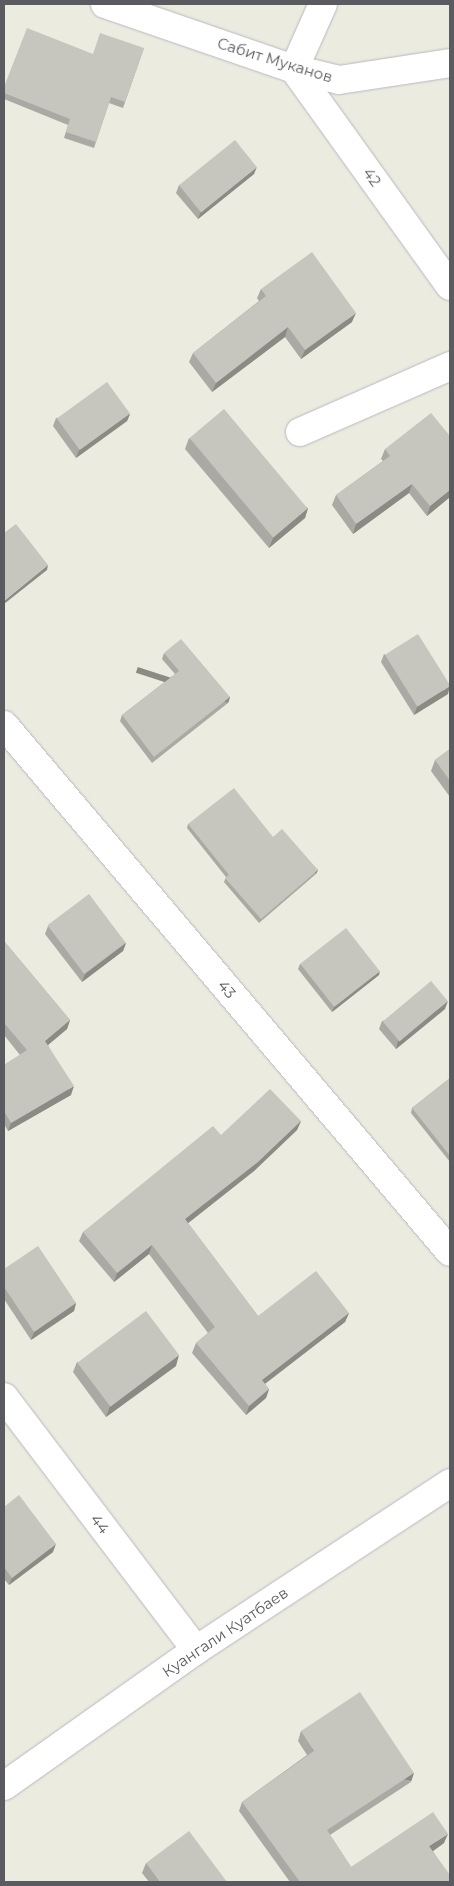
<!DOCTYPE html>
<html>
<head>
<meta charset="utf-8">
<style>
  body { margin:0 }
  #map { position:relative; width:454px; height:1886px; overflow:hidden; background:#ebebe0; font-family:Montserrat,sans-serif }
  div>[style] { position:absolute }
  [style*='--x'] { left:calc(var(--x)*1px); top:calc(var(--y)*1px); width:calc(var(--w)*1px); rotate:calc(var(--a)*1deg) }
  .roads { filter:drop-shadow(0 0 1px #b8b9bf) drop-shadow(0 0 1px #b8b9bf) }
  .minor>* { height:28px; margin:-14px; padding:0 14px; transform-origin:14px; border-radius:14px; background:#fff }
  .wall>* { inset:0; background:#aaa9a3 }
  .shaded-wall>* { inset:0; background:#8b8a85; transform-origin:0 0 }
  .building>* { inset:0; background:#c6c5be; transform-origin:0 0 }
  span { translate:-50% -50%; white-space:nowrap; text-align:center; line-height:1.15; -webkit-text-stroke:4px #fff; paint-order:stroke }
  .street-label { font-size:15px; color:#595b61 }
  .frame { position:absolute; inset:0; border:5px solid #595b61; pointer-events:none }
</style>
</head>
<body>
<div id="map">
  <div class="roads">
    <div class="minor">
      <div style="--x:105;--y:4;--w:200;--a:19"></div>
      <div style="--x:294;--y:69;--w:46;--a:13.7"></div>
      <div style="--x:339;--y:80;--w:112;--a:-8.7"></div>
      <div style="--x:323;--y:4;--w:71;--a:114"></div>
      <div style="--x:294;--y:69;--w:267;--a:54.3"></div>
      <div style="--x:300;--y:432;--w:164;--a:-23.7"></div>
      <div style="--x:4;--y:725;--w:690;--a:49.76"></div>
      <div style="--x:4;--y:1397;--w:318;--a:52.8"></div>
      <div style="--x:4;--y:1786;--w:235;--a:-35.3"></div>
      <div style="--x:196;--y:1650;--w:304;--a:-33.3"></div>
    </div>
  </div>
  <div class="wall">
    <div style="clip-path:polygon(144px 48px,123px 108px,109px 103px,94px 148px,64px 138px,68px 125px,4px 99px,4px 87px,93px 54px)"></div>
    <div style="clip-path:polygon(254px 174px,198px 219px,176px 193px,179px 185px)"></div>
    <div style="clip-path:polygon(261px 289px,352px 322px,301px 359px,285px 337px,212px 392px,189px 362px,193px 353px,259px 301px,257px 298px)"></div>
    <div style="clip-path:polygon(130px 414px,127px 421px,76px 458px,53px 426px,56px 418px)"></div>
    <div style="clip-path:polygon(450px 436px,450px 497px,427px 516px,409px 493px,353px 534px,332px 505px,336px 495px,383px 461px,381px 459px,385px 449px)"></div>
    <div style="clip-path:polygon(189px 438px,308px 508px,305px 518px,269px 548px,185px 449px)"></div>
    <div style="clip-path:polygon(164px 653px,230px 697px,228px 703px,152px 763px,120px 721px,122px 715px,175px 674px,162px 659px)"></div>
    <div style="clip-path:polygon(384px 654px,448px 694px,414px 715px,381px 662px)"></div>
    <div style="clip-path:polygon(450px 749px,450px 797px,431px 771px,435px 760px)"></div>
    <div style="clip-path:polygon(188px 824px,273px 837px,318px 870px,316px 874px,259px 923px,224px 882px,226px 877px,187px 828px)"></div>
    <div style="clip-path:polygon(48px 926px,126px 943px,123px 951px,82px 982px,45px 934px)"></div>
    <div style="clip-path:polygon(4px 941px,70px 1020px,67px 1029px,48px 1045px,71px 1095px,8px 1131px,4px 1124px,4px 1065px,20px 1055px,4px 1035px)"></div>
    <div style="clip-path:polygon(300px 964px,379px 975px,332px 1012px,298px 969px)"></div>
    <div style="clip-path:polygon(445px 1009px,396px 1049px,379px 1029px,382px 1021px)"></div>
    <div style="clip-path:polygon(450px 1078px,450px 1162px,411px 1113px,412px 1108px)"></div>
    <div style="clip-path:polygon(301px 1121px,297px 1130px,254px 1171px,188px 1223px,258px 1316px,349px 1313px,345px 1322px,265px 1384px,269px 1389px,266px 1398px,246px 1415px,192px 1353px,196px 1343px,208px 1333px,149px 1254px,114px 1282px,79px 1241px,83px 1232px,221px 1135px)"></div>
    <div style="clip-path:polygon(4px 1269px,76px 1303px,74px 1311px,31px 1340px,4px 1299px)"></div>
    <div style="clip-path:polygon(77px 1362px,176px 1366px,106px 1417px,73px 1372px)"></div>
    <div style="clip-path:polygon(4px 1507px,53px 1552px,9px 1585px,4px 1579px)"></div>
    <div style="clip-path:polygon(301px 1731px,411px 1782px,330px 1835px,351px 1867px,444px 1843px,433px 1851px,450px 1882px,290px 1882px,239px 1811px,242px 1802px,307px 1755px,298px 1741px)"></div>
    <div style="clip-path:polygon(146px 1863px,227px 1882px,149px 1882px,142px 1873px)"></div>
  </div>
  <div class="shaded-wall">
    <div style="clip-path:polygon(257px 167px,254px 174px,198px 219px,201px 211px)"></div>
    <div style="clip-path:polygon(356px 313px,352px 322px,301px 359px,305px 350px)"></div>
    <div style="clip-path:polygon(288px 327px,285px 337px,212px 392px,216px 383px)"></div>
    <div style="clip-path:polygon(130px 414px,127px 421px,76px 458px,79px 450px)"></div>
    <div style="clip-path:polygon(412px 484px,409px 493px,353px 534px,356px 524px)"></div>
    <div style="clip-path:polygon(450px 490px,450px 497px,427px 516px,430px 506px)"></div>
    <div style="clip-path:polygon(308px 508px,305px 518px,269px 548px,273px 538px)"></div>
    <div style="clip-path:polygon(48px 565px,47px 570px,4px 604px,4px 601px)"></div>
    <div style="clip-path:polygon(450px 686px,448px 694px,414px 715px,417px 707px)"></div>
    <div style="left:230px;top:697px;width:6px;height:97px;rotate:108deg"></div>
    <div style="left:318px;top:870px;width:4px;height:75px;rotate:117deg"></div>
    <div style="clip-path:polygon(126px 943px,123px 951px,82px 982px,85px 974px)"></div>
    <div style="clip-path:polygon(380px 971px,379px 975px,332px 1012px,334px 1007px)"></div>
    <div style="clip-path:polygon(448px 1001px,445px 1009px,396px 1049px,398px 1041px)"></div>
    <div style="clip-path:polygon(70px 1020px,67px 1029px,42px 1050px,45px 1041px)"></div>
    <div style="clip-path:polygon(74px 1086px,71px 1095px,8px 1131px,11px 1123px)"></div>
    <div style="clip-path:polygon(301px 1121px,297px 1130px,254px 1171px,182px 1228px,185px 1219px)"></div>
    <div style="clip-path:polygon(152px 1245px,149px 1254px,114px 1282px,117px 1273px)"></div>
    <div style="clip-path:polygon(76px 1303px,74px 1311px,31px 1340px,34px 1332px)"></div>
    <div style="clip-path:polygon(349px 1313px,345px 1322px,258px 1389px,262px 1380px)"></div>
    <div style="clip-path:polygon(179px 1355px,176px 1366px,106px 1417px,110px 1406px)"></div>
    <div style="clip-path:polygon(269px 1389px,266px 1398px,246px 1415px,249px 1406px)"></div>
    <div style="clip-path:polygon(56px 1544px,53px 1552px,9px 1585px,12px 1578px)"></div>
    <div style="left:414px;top:1773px;width:9px;height:104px;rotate:108deg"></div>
    <div style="clip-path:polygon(448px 1834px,444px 1843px,426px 1856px,429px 1846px)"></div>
  </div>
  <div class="building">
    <div style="clip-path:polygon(27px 28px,93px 54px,100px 33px,144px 48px,125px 102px,111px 97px,96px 142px,66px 132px,70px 119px,4px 93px,4px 87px)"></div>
    <div style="left:235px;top:140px;width:35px;height:72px;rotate:51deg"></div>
    <div style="clip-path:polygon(312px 252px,356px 313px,305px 350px,288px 327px,216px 383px,193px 353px,266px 296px,261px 289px)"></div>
    <div style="left:107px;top:382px;width:39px;height:62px;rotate:54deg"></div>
    <div style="left:224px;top:409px;width:130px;height:45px;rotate:50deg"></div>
    <div style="clip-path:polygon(431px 413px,450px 436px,450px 490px,430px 506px,412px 484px,356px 524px,336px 495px,390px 456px,385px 449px)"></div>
    <div style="clip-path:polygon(16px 524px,48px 565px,4px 601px,4px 533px)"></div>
    <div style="left:418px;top:634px;width:61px;height:39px;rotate:58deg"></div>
    <div style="clip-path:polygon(181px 639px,230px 697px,154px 757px,122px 715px,179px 671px,164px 653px)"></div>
    <div style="clip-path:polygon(450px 749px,450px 781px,435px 760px)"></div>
    <div style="clip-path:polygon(234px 788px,273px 837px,282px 829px,318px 870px,261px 919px,225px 878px,229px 875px,188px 824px)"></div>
    <div style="left:89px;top:894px;width:61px;height:52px;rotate:53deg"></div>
    <div style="left:346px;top:928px;width:55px;height:58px;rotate:52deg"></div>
    <div style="clip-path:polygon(4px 941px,70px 1020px,45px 1041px,74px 1086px,11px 1123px,4px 1111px,4px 1065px,27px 1050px,4px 1023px)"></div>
    <div style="left:431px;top:981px;width:26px;height:63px;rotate:50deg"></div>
    <div style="clip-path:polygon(450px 1078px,450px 1156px,412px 1108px)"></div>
    <div style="clip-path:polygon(270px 1089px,301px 1121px,258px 1162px,185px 1219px,258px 1316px,316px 1271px,349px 1313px,262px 1380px,269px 1389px,249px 1406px,196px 1343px,215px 1327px,152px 1245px,117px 1273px,83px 1232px,213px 1126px,221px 1135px)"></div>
    <div style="clip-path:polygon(38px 1246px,76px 1303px,34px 1332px,4px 1287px,4px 1269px)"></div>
    <div style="left:146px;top:1311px;width:55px;height:86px;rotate:53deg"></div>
    <div style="clip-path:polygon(19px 1495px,56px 1544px,12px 1578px,4px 1567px,4px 1507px)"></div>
    <div style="clip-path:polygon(360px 1692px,414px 1773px,327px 1830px,351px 1867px,433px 1812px,448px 1834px,429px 1846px,450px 1875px,450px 1882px,300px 1882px,242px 1802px,314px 1751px,301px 1731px)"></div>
    <div style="clip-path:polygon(189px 1831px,227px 1882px,160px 1882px,146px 1863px)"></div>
  </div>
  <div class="street-label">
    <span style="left:275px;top:60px;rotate:17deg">Сабит Муканов</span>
    <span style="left:372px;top:177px;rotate:54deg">42</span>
    <span style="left:227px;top:989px;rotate:50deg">43</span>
    <span style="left:100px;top:1524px;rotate:53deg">44</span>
    <span style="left:225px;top:1632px;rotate:-34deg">Куангали Куатбаев</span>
  </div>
  <div class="frame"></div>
</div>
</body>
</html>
